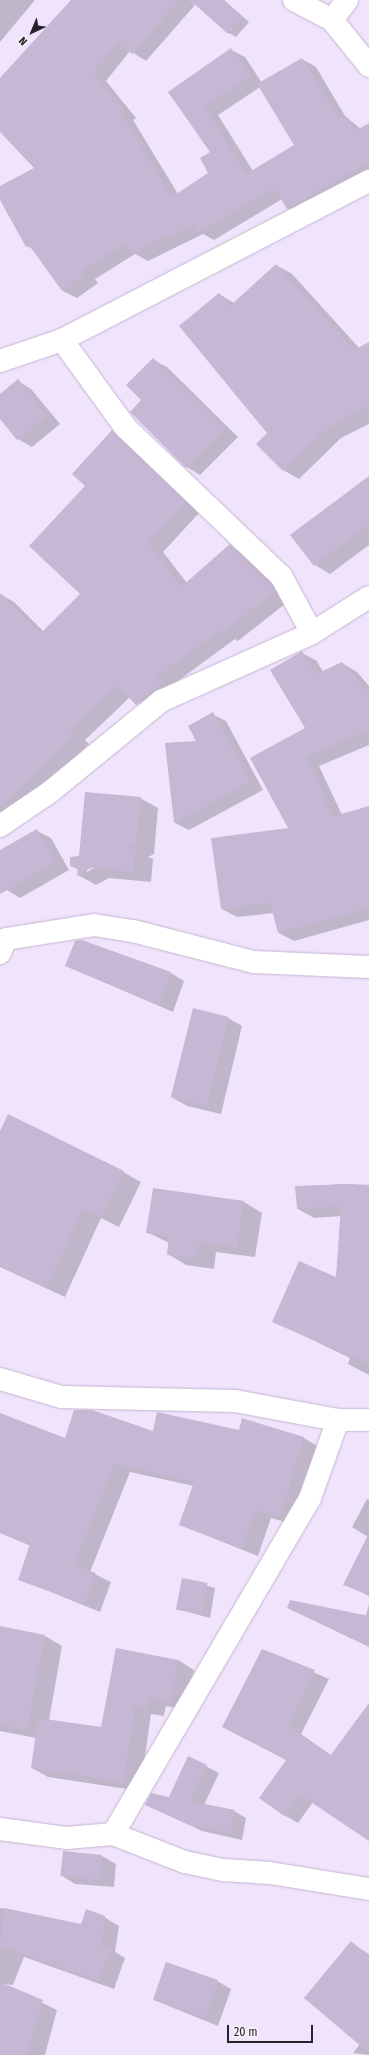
<!DOCTYPE html>
<html>
<head>
<meta charset="utf-8">
<style>
  body { margin:0 }
  #map { position:relative; width:369px; height:2055px; overflow:hidden; background:#f0e4fc; font-family:"Fira Sans Condensed",sans-serif }
  div>[style] { position:absolute }
  [style*='--x'] { left:calc(var(--x)*1px); top:calc(var(--y)*1px); width:calc(var(--w)*1px); rotate:calc(var(--a)*1deg) }
  .shadow>* { inset:0; background:#0003 }
  .building>* { inset:0; background:#c6b7d4; transform-origin:0 0 }
  .roads { filter:drop-shadow(0 0 1px #c4b5d1) drop-shadow(0 0 1px #c4b5d1) }
  .street>* { height:22px; margin:-11px; padding:0 11px; transform-origin:11px; border-radius:11px; background:#fff }
  span { translate:-50% -50%; white-space:nowrap; text-align:center; line-height:1.15; -webkit-text-stroke:4px #f9f5fb; paint-order:stroke }
  .north { position:absolute; left:12px; top:12px; width:40px; height:40px; -webkit-text-stroke:3px #f9f5fb; paint-order:stroke; rotate:224deg; font-size:11px; font-weight:700; line-height:16px; text-align:center; color:#28222d }
  .north::after { content:''; display:block; margin:auto; width:14px; height:18px; background:#28222d; clip-path:polygon(50% 0,100% 100%,50% 72%,0 100%) }
  .scale { position:absolute; left:227px; top:2025px; width:86px; height:18px; box-sizing:border-box; border:2px solid #28222d; border-top:0; padding-left:5px; font-size:12px; line-height:14px; white-space:nowrap; color:#28222d; -webkit-text-stroke:3px #f9f5fb; paint-order:stroke }
</style>
</head>
<body>
<div id="map">
  <div class="shadow">
    <div style="clip-path:polygon(0 0,35px 0,0 42px)"></div>
    <div style="clip-path:polygon(evenodd,72px 0,190px 0,195px 5px,146px 61px,130px 51px,106px 81px,136px 118px,133px 120px,178px 194px,210px 173px,211px 152px,170px 92px,231px 50px,245px 57px,262px 83px,302px 59px,316px 67px,345px 116px,361px 129px,369px 124px,369px 177px,302px 216px,288px 208px,282px 199px,214px 240px,203px 234px,148px 261px,135px 254px,95px 279px,98px 283px,77px 298px,63px 291px,34px 250px,27px 246px,0 198px,0 188px,36px 168px,0 130px,0 80px,72px 0,260px 87px,295px 146px,253px 171px,218px 115px,260px 87px)"></div>
    <div style="clip-path:polygon(206px 0,224px 0,249px 22px,236px 37px,229px 33px)"></div>
    <div style="clip-path:polygon(276px 265px,292px 274px,360px 349px,369px 343px,369px 424px,341px 438px,299px 479px,283px 470px,219px 294px,234px 303px)"></div>
    <div style="clip-path:polygon(153px 360px,167px 367px,238px 437px,200px 475px,187px 467px,142px 400px)"></div>
    <div style="clip-path:polygon(18px 381px,31px 389px,60px 424px,32px 447px,18px 439px,0 417px,0 395px)"></div>
    <div style="clip-path:polygon(113px 432px,128px 441px,200px 512px,163px 552px,187px 583px,230px 546px,245px 555px,290px 600px,238px 641px,235px 639px,171px 686px,153px 713px,130px 697px,85px 740px,89px 744px,0 830px,0 594px,14px 602px,44px 632px,82px 594px,86px 486px)"></div>
    <div style="clip-path:polygon(369px 477px,369px 545px,330px 574px,315px 565px)"></div>
    <div style="clip-path:polygon(302px 653px,317px 661px,323px 672px,342px 663px,357px 672px,369px 686px,369px 745px,319px 766px,342px 815px,369px 807px,369px 920px,294px 941px,279px 933px,274px 913px,237px 917px,222px 909px,290px 829px,307px 728px)"></div>
    <div style="clip-path:polygon(212px 714px,226px 721px,263px 790px,189px 830px,175px 823px,166px 743px,197px 742px)"></div>
    <div style="clip-path:polygon(evenodd,140px 798px,158px 808px,154px 854px,148px 857px,153px 859px,151px 882px,109px 878px,96px 885px,78px 875px,79px 870px,71px 866px,140px 798px,95px 865px,96px 867px,87px 872px,87px 869px,95px 865px)"></div>
    <div style="clip-path:polygon(37px 831px,51px 838px,69px 870px,20px 898px,7px 890px,0 878px,0 851px)"></div>
    <div style="clip-path:polygon(66px 966px,171px 973px,184px 981px,173px 1012px)"></div>
    <div style="clip-path:polygon(228px 1018px,242px 1026px,221px 1114px,187px 1106px,173px 1098px)"></div>
    <div style="clip-path:polygon(0 1133px,123px 1172px,141px 1182px,119px 1227px,101px 1218px,65px 1297px,0 1267px)"></div>
    <div style="clip-path:polygon(343px 1184px,369px 1186px,369px 1375px,348px 1364px,350px 1358px,273px 1321px,336px 1279px,342px 1216px,314px 1218px,298px 1209px,296px 1187px)"></div>
    <div style="clip-path:polygon(154px 1189px,244px 1202px,262px 1213px,255px 1257px,216px 1252px,214px 1269px,186px 1265px,168px 1254px,169px 1243px,147px 1232px)"></div>
    <div style="clip-path:polygon(0 1414px,66px 1439px,153px 1432px,240px 1431px,243px 1419px,304px 1438px,319px 1447px,296px 1525px,271px 1518px,258px 1556px,180px 1525px,194px 1486px,130px 1472px,90px 1572px,111px 1582px,100px 1612px,19px 1579px,31px 1546px,0 1533px)"></div>
    <div style="clip-path:polygon(367px 1499px,369px 1500px,369px 1596px,344px 1584px,368px 1537px,352px 1527px)"></div>
    <div style="clip-path:polygon(183px 1579px,215px 1588px,210px 1618px,177px 1609px)"></div>
    <div style="clip-path:polygon(369px 1604px,369px 1647px,288px 1608px,366px 1616px)"></div>
    <div style="clip-path:polygon(0 1627px,45px 1636px,62px 1646px,49px 1720px,101px 1728px,178px 1660px,194px 1670px,186px 1710px,166px 1706px,164px 1716px,151px 1714px,140px 1791px,48px 1777px,32px 1768px,36px 1738px,0 1731px)"></div>
    <div style="clip-path:polygon(262px 1650px,329px 1679px,301px 1734px,332px 1756px,369px 1705px,369px 1839px,313px 1802px,298px 1823px,284px 1815px,287px 1760px)"></div>
    <div style="clip-path:polygon(188px 1757px,219px 1773px,204px 1805px,234px 1811px,246px 1818px,242px 1840px,202px 1831px,146px 1804px,169px 1798px)"></div>
    <div style="clip-path:polygon(64px 1852px,102px 1856px,116px 1864px,114px 1887px,75px 1884px,62px 1876px)"></div>
    <div style="clip-path:polygon(0 1908px,82px 1925px,104px 1917px,119px 1926px,115px 1952px,125px 1958px,114px 1989px,24px 1957px,13px 1985px,4px 1984px,57px 2010px,45px 2055px,0 2055px)"></div>
    <div style="clip-path:polygon(351px 1943px,369px 1954px,369px 2055px,353px 2053px,360px 2044px)"></div>
    <div style="clip-path:polygon(217px 1981px,231px 1989px,218px 2026px,154px 2000px)"></div>
  </div>
  <div class="building">
    <div style="clip-path:polygon(71px 0,179px 0,132px 54px,118px 42px,93px 73px,123px 110px,120px 112px,172px 197px,208px 173px,200px 158px,210px 152px,168px 92px,231px 48px,250px 76px,205px 107px,246px 174px,294px 145px,257px 84px,302px 58px,338px 118px,344px 114px,355px 131px,369px 123px,369px 162px,287px 209px,274px 188px,199px 233px,193px 224px,167px 240px,164px 236px,133px 254px,126px 243px,82px 271px,85px 275px,62px 291px,29px 245px,26px 247px,0 200px,0 186px,34px 168px,0 132px,0 78px)"></div>
    <div style="clip-path:polygon(190px 0,223px 0,242px 17px,228px 34px)"></div>
    <div style="clip-path:polygon(276px 264px,354px 350px,369px 342px,369px 404px,325px 430px,283px 471px,256px 444px,267px 433px,179px 326px,219px 293px,230px 306px)"></div>
    <div style="clip-path:polygon(153px 358px,225px 429px,186px 468px,130px 412px,141px 400px,126px 385px)"></div>
    <div style="clip-path:polygon(18px 379px,47px 416px,17px 440px,0 419px,0 394px)"></div>
    <div style="clip-path:polygon(112px 430px,186px 502px,148px 542px,181px 587px,230px 544px,275px 591px,222px 633px,220px 630px,156px 677px,162px 682px,136px 705px,117px 685px,70px 730px,74px 734px,0 807px,0 593px,40px 634px,80px 594px,29px 546px,85px 486px,72px 474px)"></div>
    <div style="clip-path:polygon(369px 476px,369px 525px,314px 566px,290px 535px)"></div>
    <div style="clip-path:polygon(302px 651px,316px 674px,342px 662px,369px 693px,369px 730px,305px 757px,320px 784px,331px 817px,369px 806px,369px 908px,278px 933px,270px 903px,221px 909px,211px 838px,288px 828px,250px 758px,305px 728px,270px 670px)"></div>
    <div style="clip-path:polygon(213px 712px,250px 782px,174px 823px,165px 743px,196px 741px,188px 726px)"></div>
    <div style="clip-path:polygon(85px 792px,141px 797px,136px 844px,126px 850px,136px 848px,133px 872px,91px 868px,77px 876px,78px 867px,70px 866px,70px 857px,79px 856px)"></div>
    <div style="clip-path:polygon(37px 829px,56px 862px,0 894px,0 850px)"></div>
    <div style="clip-path:polygon(82px 940px,171px 972px,159px 1005px,65px 966px,75px 941px)"></div>
    <div style="left:193px;top:1008px;width:37px;height:92px;rotate:14deg"></div>
    <div style="clip-path:polygon(8px 1114px,124px 1171px,101px 1217px,83px 1209px,47px 1288px,0 1266px,0 1131px)"></div>
    <div style="clip-path:polygon(351px 1184px,369px 1185px,369px 1364px,272px 1322px,299px 1261px,336px 1277px,341px 1206px,297px 1209px,295px 1186px)"></div>
    <div style="clip-path:polygon(153px 1188px,244px 1201px,237px 1248px,199px 1242px,196px 1259px,167px 1255px,169px 1237px,146px 1233px)"></div>
    <div style="clip-path:polygon(74px 1410px,92px 1410px,153px 1431px,157px 1412px,239px 1430px,242px 1418px,304px 1437px,280px 1517px,256px 1510px,242px 1548px,179px 1525px,194px 1482px,114px 1464px,74px 1565px,96px 1573px,85px 1604px,18px 1580px,30px 1544px,0 1532px,0 1413px,65px 1438px)"></div>
    <div style="clip-path:polygon(369px 1533px,369px 1594px,343px 1585px)"></div>
    <div style="left:182px;top:1578px;width:26px;height:32px;rotate:11deg"></div>
    <div style="clip-path:polygon(290px 1600px,369px 1616px,369px 1646px,287px 1608px)"></div>
    <div style="clip-path:polygon(0 1626px,45px 1635px,27px 1730px,0 1725px)"></div>
    <div style="clip-path:polygon(116px 1648px,178px 1660px,170px 1702px,150px 1697px,147px 1708px,135px 1705px,124px 1782px,31px 1768px,38px 1718px,101px 1727px)"></div>
    <div style="clip-path:polygon(262px 1649px,315px 1670px,288px 1726px,330px 1756px,369px 1703px,369px 1841px,299px 1794px,284px 1816px,259px 1798px,286px 1760px,222px 1727px)"></div>
    <div style="clip-path:polygon(188px 1756px,207px 1765px,190px 1801px,235px 1810px,230px 1833px,189px 1825px,145px 1805px,151px 1793px,169px 1797px)"></div>
    <div style="left:63px;top:1851px;width:39px;height:25px;rotate:6deg"></div>
    <div style="clip-path:polygon(4px 1908px,81px 1924px,86px 1909px,105px 1916px,101px 1946px,111px 1948px,99px 1981px,0 1946px)"></div>
    <div style="clip-path:polygon(351px 1941px,369px 1956px,369px 2053px,304px 1998px)"></div>
    <div style="left:166px;top:1962px;width:55px;height:40px;rotate:19deg"></div>
    <div style="clip-path:polygon(0 1982px,43px 2000px,26px 2055px,0 2055px)"></div>
  </div>
  <div class="roads">
    <div class="street">
      <div style="--x:294;--y:0;--w:43;--a:27.8"></div>
      <div style="--x:332;--y:20;--w:59;--a:51.2"></div>
      <div style="--x:332;--y:20;--w:25;--a:-53"></div>
      <div style="--x:62;--y:340;--w:109;--a:54"></div>
      <div style="--x:126;--y:428;--w:214;--a:43.7"></div>
      <div style="--x:281;--y:576;--w:65;--a:61.5"></div>
      <div style="--x:0;--y:361;--w:65;--a:-18.7"></div>
      <div style="--x:62;--y:340;--w:346;--a:-27.4"></div>
      <div style="--x:0;--y:826;--w:60;--a:-34.2"></div>
      <div style="--x:50;--y:792;--w:144;--a:-39.3"></div>
      <div style="--x:161;--y:701;--w:166;--a:-24.2"></div>
      <div style="--x:312;--y:633;--w:67;--a:-32.3"></div>
      <div style="--x:0;--y:953;--w:15;--a:-67"></div>
      <div style="--x:6;--y:939;--w:89;--a:-9"></div>
      <div style="--x:94;--y:925;--w:39;--a:9"></div>
      <div style="--x:133;--y:931;--w:125;--a:14.4"></div>
      <div style="--x:254;--y:962;--w:115;--a:2.5"></div>
      <div style="--x:0;--y:1379;--w:64;--a:16.4"></div>
      <div style="--x:61;--y:1397;--w:174;--a:1.3"></div>
      <div style="--x:235;--y:1401;--w:105;--a:10.5"></div>
      <div style="--x:338;--y:1420;--w:31;--a:0"></div>
      <div style="--x:0;--y:1829;--w:68;--a:7.7"></div>
      <div style="--x:67;--y:1838;--w:46;--a:-5"></div>
      <div style="--x:113;--y:1834;--w:77;--a:21.3"></div>
      <div style="--x:185;--y:1862;--w:40;--a:12"></div>
      <div style="--x:224;--y:1870;--w:46;--a:3.7"></div>
      <div style="--x:270;--y:1873;--w:100;--a:9.2"></div>
      <div style="--x:113;--y:1834;--w:389;--a:-59.6"></div>
      <div style="--x:310;--y:1498;--w:83;--a:-70.3"></div>
    </div>
  </div>
  <div class="north">N</div>
  <div class="scale">20 m</div>
</div>
</body>
</html>
